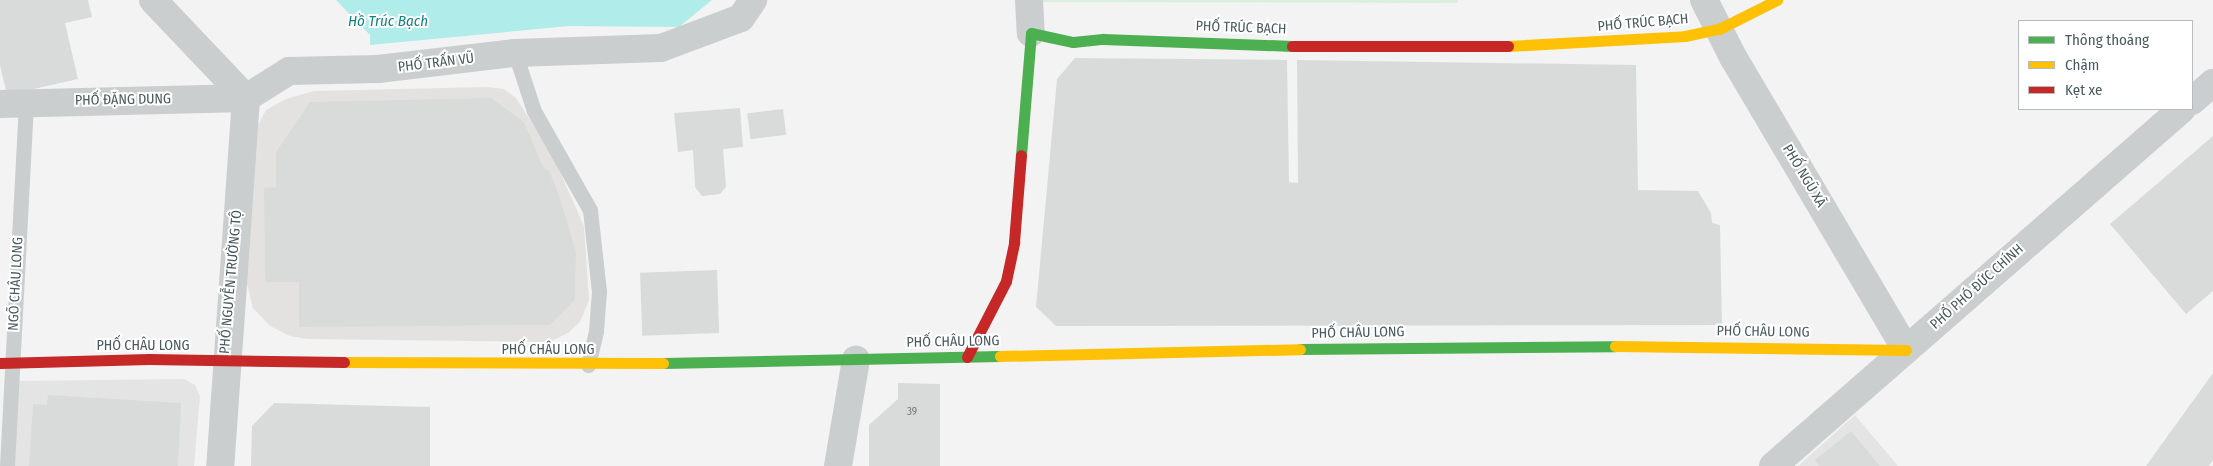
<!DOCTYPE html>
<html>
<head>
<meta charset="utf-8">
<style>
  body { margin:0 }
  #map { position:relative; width:2213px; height:466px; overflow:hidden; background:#f3f3f3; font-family:"Fira Sans Condensed",sans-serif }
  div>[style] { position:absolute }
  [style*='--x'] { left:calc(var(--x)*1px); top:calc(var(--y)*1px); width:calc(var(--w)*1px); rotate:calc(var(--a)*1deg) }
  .commercial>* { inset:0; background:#e4e2e1 }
  .education>* { inset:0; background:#e5e4e5 }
  .green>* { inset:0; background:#d9f0dc }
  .water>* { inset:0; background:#b0ecea }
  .building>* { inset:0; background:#d9dbdb; transform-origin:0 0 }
  .lane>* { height:15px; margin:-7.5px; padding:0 7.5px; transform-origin:7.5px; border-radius:7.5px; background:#cacece }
  .street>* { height:28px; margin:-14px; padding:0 14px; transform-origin:14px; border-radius:14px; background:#cacece }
  .fast>* { height:11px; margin:-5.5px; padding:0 5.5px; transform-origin:5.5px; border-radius:5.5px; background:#4caf50 }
  .slow>* { height:11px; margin:-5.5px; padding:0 5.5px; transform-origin:5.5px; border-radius:5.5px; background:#ffc107 }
  .jam>* { height:11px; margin:-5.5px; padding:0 5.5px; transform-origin:5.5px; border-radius:5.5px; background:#c62828 }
  span { translate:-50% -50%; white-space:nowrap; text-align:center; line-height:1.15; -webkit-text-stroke:4px #fff; paint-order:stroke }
  .number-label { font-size:11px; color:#6f7c7e }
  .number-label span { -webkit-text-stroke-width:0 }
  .street-label { font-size:14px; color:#4a5a5e }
  .water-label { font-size:15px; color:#12827f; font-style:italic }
  .legend { position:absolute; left:2018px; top:20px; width:175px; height:90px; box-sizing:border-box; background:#fff; border:1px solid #b7bdbf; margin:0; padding:6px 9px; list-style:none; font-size:15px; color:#4a5a5e }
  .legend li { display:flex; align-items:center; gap:10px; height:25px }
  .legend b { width:25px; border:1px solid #b7bdbf }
</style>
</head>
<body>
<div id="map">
  <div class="commercial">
    <div style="clip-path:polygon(487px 87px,504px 89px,516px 98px,552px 154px,584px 226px,589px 300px,580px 322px,568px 333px,549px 342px,307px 339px,290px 336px,270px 326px,253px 308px,244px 272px,254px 133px,266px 110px,286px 99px,314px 91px)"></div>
  </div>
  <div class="education">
    <div style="clip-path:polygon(184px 379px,195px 385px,200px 396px,194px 466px,13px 466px,18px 381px)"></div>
    <div style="clip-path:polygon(1855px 415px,1898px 466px,1798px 466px)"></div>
  </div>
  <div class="green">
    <div style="clip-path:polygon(1042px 0,1458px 0,1458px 3px,1043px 2px)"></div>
  </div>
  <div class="water">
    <div style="clip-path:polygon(336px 0,712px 0,679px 27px,569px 26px,370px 45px,370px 35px)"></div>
  </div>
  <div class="building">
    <div style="clip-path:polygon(0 0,88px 0,92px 17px,65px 23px,78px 79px,7px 95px,0 65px)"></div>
    <div style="clip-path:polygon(1075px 58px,1287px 60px,1289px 182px,1298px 183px,1297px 60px,1636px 65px,1638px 190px,1698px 191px,1711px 213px,1712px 223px,1720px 225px,1722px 325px,1056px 326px,1036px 307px,1057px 79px)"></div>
    <div style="clip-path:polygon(491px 98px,524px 122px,543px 167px,549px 171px,559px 195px,576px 252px,575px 300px,550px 325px,299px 327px,299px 282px,265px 282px,264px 188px,276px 187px,276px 152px,310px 102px)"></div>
    <div style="clip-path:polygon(740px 108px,743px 147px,723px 149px,726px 187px,720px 194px,702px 196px,695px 187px,693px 150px,678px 152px,674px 113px)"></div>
    <div style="left:783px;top:109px;width:26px;height:36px;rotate:83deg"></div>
    <div style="clip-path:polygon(2213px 136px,2213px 291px,2186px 314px,2110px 224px)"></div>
    <div style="left:717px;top:270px;width:63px;height:77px;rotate:88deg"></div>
    <div style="clip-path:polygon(2213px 373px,2213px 460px,2209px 466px,2146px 466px)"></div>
    <div style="clip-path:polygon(898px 383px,940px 384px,940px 466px,869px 466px,869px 425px,898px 399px)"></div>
    <div style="clip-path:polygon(48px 395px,181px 403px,178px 466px,29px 466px,33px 404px,47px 405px)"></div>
    <div style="clip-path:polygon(274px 403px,430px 407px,430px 466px,251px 466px,252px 426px)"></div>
    <div style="clip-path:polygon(1851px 431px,1880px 466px,1819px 466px,1815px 460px)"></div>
  </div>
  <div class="lane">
    <div style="--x:515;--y:53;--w:61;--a:71.9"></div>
    <div style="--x:534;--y:111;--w:114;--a:60.5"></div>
    <div style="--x:590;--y:210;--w:81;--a:83.7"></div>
    <div style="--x:599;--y:291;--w:40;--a:94.3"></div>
    <div style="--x:596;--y:331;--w:35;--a:103"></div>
    <div style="--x:7;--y:466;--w:364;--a:-87"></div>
  </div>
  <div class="street">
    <div style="--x:153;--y:0;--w:135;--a:46.5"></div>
    <div style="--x:246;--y:98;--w:51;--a:-32.1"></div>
    <div style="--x:289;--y:71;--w:89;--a:-1.3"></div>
    <div style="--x:378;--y:69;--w:138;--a:-6.7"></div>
    <div style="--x:515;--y:53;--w:146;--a:-2"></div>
    <div style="--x:661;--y:48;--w:85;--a:-20.6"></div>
    <div style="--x:741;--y:18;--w:22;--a:-56"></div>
    <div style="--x:1029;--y:0;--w:33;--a:87"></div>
    <div style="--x:1704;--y:0;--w:64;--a:63"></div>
    <div style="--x:1733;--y:57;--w:340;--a:59.4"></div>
    <div style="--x:2192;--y:101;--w:28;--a:-41"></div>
    <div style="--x:0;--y:104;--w:246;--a:-1.4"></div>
    <div style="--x:246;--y:98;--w:369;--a:94"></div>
    <div style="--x:838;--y:466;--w:108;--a:-80.4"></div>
    <div style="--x:1773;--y:466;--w:543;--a:-41.12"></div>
  </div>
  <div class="fast">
    <div style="--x:1021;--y:155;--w:122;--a:-85.3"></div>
    <div style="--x:1031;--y:33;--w:43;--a:12.1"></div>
    <div style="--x:1073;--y:42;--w:30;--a:-6"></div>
    <div style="--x:1103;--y:39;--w:189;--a:2.1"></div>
    <div style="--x:1300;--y:349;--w:315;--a:-0.5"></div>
    <div style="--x:663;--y:363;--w:337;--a:-1.2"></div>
  </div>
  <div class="slow">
    <div style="--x:1508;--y:46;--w:177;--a:-3.2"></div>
    <div style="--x:1685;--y:36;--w:35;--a:-12"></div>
    <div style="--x:1719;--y:29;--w:65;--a:-26.6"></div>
    <div style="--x:1615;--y:346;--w:291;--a:0.8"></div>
    <div style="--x:1000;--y:356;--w:300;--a:-1.3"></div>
    <div style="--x:344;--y:362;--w:319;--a:0.2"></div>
  </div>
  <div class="jam">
    <div style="--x:1292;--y:46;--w:216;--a:0"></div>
    <div style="--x:967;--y:357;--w:85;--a:-62.8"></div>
    <div style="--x:1006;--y:281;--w:40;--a:-78"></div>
    <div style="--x:1014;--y:242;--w:87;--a:-85.4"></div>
    <div style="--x:0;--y:363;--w:149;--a:-1.5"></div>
    <div style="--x:149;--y:359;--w:195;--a:0.9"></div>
  </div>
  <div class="number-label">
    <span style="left:912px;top:412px">39</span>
  </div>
  <div class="street-label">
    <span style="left:1643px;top:23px;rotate:-5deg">PHỐ TRÚC BẠCH</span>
    <span style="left:1241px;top:28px;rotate:2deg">PHỐ TRÚC BẠCH</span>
    <span style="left:436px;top:63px;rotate:-7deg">PHỐ TRẤN VŨ</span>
    <span style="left:123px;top:100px;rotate:-1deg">PHỐ ĐẶNG DUNG</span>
    <span style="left:1804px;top:176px;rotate:59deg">PHỐ NGŨ XÃ</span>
    <span style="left:231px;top:282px;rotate:-85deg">PHỐ NGUYỄN TRƯỜNG TỘ</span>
    <span style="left:16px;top:284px;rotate:-87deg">NGÕ CHÂU LONG</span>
    <span style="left:1977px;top:287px;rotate:-42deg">PHỐ PHÓ ĐỨC CHÍNH</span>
    <span style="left:1763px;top:332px;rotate:1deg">PHỐ CHÂU LONG</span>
    <span style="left:1358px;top:333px;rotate:-1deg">PHỐ CHÂU LONG</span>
    <span style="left:953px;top:342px;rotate:-1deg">PHỐ CHÂU LONG</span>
    <span style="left:143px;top:346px">PHỐ CHÂU LONG</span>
    <span style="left:548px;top:350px">PHỐ CHÂU LONG</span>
  </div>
  <div class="water-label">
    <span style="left:388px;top:22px">Hồ Trúc Bạch</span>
  </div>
  <ul class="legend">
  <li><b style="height:6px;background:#4caf50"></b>Thông thoáng</li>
  <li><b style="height:6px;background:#ffc107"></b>Chậm</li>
  <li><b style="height:6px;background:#c62828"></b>Kẹt xe</li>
  </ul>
</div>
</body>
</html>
